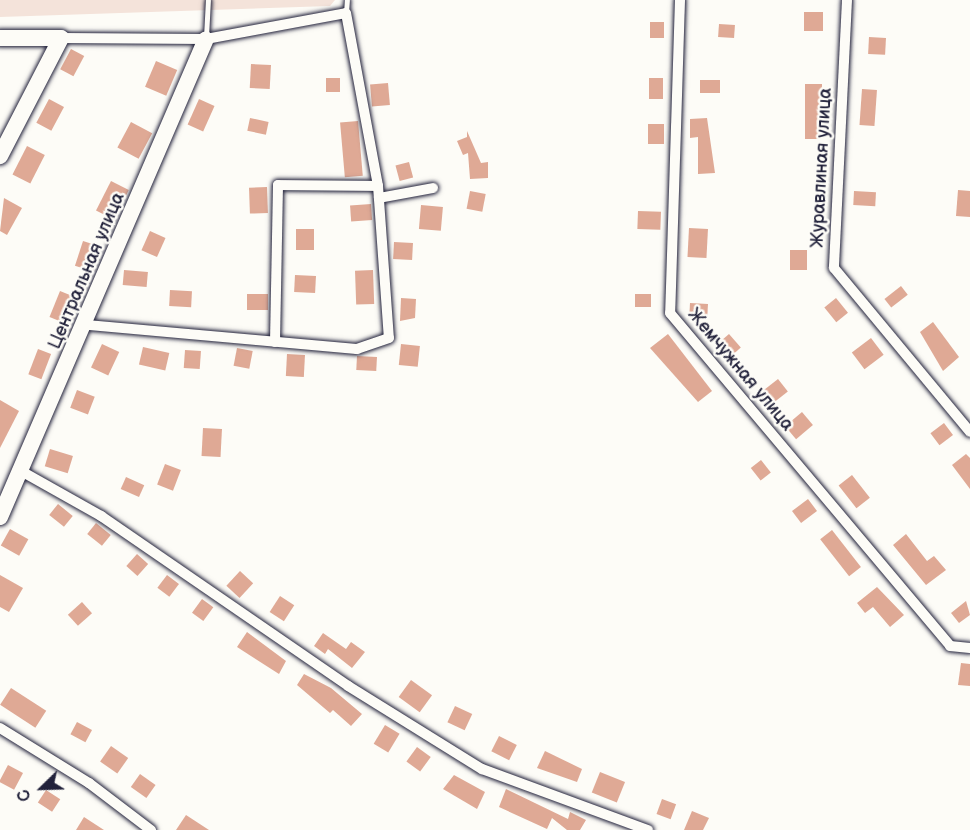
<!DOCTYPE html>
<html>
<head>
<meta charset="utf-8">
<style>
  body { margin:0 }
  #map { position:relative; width:970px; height:830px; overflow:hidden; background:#fdfcf7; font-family:"Balsamiq Sans",sans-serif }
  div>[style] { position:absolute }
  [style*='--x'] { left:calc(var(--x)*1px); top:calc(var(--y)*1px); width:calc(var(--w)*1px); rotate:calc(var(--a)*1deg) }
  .built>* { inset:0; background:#f4e3da }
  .building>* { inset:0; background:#dfa995; transform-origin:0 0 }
  .roads { filter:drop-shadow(0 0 2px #22223b) drop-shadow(0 0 2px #22223b) }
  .lane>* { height:5px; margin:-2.5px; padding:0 2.5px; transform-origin:2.5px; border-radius:2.5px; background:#fdfcf7 }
  .street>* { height:10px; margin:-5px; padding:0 5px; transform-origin:5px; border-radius:5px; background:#fdfcf7 }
  .secondary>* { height:16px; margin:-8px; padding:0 8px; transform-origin:8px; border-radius:8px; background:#fdfcf7 }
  span { translate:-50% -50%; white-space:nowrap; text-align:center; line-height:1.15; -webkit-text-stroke:5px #fdfcf7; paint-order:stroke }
  .street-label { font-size:18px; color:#22223b }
  .north { position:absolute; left:12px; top:758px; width:60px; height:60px; -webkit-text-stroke:4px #fdfcf7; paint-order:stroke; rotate:247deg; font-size:16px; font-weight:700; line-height:24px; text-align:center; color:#22223b }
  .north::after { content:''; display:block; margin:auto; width:21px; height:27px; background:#22223b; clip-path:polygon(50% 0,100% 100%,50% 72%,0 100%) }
</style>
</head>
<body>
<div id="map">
  <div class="built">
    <div style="clip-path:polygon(0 0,335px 0,330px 6px,0 17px)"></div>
  </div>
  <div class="building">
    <div style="left:804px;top:12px;width:19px;height:19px"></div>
    <div style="left:650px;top:22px;width:14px;height:16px"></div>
    <div style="left:719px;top:24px;width:16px;height:13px;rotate:4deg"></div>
    <div style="left:869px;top:37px;width:17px;height:17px;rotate:3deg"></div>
    <div style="left:71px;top:49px;width:15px;height:23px;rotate:28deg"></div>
    <div style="left:156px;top:61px;width:23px;height:28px;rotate:23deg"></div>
    <div style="left:251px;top:64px;width:20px;height:24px;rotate:3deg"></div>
    <div style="left:326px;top:78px;width:14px;height:14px"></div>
    <div style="left:649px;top:78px;width:14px;height:21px"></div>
    <div style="left:700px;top:80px;width:20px;height:13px"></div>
    <div style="left:388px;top:83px;width:22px;height:18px;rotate:85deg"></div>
    <div style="left:805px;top:84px;width:17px;height:55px"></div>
    <div style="left:862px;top:89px;width:15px;height:36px;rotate:4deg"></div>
    <div style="left:49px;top:99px;width:17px;height:27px;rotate:28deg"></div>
    <div style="left:199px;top:99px;width:17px;height:28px;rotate:24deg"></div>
    <div style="left:250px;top:118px;width:19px;height:13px;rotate:12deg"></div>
    <div style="clip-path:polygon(707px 118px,715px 173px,698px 174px,698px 137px,690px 138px,690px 119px)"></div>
    <div style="left:358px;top:121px;width:55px;height:18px;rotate:85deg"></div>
    <div style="left:131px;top:122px;width:24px;height:29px;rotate:28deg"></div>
    <div style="left:664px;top:124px;width:20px;height:16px;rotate:90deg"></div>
    <div style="clip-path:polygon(467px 131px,481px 163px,488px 162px,488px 178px,470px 179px,468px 153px,463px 155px,457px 141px,467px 137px)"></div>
    <div style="left:27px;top:146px;width:20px;height:32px;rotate:27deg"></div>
    <div style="left:409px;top:162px;width:16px;height:14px;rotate:75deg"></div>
    <div style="left:111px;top:181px;width:20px;height:33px;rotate:27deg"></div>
    <div style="left:267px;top:187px;width:26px;height:18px;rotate:88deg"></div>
    <div style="clip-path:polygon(958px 190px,970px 191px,970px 217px,956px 216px)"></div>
    <div style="left:470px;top:191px;width:16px;height:18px;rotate:11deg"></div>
    <div style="left:854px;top:191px;width:22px;height:14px;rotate:3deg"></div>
    <div style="clip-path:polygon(4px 198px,22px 208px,7px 235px,0 231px)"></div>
    <div style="left:371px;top:204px;width:16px;height:21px;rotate:86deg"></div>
    <div style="left:421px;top:205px;width:22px;height:24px;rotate:5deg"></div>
    <div style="left:638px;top:211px;width:23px;height:18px;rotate:2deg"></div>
    <div style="left:689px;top:228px;width:19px;height:29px;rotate:3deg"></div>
    <div style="left:296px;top:229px;width:18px;height:21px"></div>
    <div style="left:150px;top:231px;width:17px;height:21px;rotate:24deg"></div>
    <div style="left:83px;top:241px;width:19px;height:26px;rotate:18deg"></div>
    <div style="left:394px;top:242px;width:19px;height:17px;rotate:3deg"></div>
    <div style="left:790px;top:250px;width:17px;height:20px"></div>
    <div style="left:124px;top:270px;width:24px;height:15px;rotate:5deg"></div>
    <div style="left:373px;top:270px;width:34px;height:18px;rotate:88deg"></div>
    <div style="left:295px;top:275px;width:21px;height:17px;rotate:3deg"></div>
    <div style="left:901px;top:286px;width:11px;height:21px;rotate:52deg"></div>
    <div style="left:170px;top:290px;width:22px;height:16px;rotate:3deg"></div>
    <div style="left:60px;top:291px;width:22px;height:28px;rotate:22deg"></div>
    <div style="left:247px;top:294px;width:21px;height:16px"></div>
    <div style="left:635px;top:294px;width:16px;height:13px"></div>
    <div style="clip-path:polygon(401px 298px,416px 299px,415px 318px,400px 321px)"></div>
    <div style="left:836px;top:298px;width:19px;height:15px;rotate:51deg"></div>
    <div style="left:690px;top:303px;width:18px;height:13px;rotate:3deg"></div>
    <div style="clip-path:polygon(933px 322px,959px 357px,943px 371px,920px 332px)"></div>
    <div style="clip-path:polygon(668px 334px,712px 391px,698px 402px,650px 348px)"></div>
    <div style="left:729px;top:334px;width:18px;height:18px;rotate:49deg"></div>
    <div style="left:871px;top:338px;width:21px;height:24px;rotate:53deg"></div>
    <div style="left:102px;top:344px;width:19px;height:26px;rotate:25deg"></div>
    <div style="left:401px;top:344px;width:19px;height:21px;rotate:6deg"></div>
    <div style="left:143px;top:347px;width:27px;height:18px;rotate:13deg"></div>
    <div style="left:237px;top:348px;width:16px;height:18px;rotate:11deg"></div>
    <div style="left:38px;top:349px;width:14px;height:27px;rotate:21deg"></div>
    <div style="left:185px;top:350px;width:16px;height:18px;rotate:4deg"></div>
    <div style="left:287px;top:354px;width:18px;height:22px;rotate:3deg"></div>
    <div style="left:357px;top:356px;width:20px;height:14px;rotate:3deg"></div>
    <div style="left:778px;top:379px;width:16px;height:21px;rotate:52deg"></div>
    <div style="left:77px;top:390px;width:19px;height:19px;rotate:21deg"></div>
    <div style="clip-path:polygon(0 400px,19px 411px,0 448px)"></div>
    <div style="left:802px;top:412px;width:17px;height:22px;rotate:50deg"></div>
    <div style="left:944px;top:423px;width:15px;height:17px;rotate:53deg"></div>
    <div style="left:203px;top:428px;width:19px;height:28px;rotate:3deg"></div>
    <div style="left:50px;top:449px;width:24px;height:18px;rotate:17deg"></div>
    <div style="clip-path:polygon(966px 454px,970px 458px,970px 489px,952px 465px)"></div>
    <div style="left:761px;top:460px;width:16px;height:13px;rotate:52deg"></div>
    <div style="left:165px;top:464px;width:17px;height:22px;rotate:21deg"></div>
    <div style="left:852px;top:475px;width:29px;height:17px;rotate:52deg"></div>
    <div style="left:126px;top:477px;width:20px;height:13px;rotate:24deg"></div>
    <div style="left:808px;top:499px;width:15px;height:20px;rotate:53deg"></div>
    <div style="left:58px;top:504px;width:19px;height:14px;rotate:39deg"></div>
    <div style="left:96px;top:523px;width:19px;height:14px;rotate:39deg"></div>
    <div style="left:10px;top:529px;width:21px;height:19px;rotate:29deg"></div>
    <div style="left:832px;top:530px;width:47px;height:15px;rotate:52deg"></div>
    <div style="clip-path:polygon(906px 534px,927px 561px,934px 556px,946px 570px,926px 585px,893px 545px)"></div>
    <div style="left:137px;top:554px;width:15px;height:16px;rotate:42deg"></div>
    <div style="left:240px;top:571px;width:18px;height:20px;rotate:43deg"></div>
    <div style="clip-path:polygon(0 575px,23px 588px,9px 612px,0 607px)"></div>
    <div style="left:167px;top:575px;width:15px;height:16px;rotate:37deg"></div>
    <div style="clip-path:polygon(877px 587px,904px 615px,890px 627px,873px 607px,865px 613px,857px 603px)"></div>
    <div style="left:280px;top:596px;width:17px;height:19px;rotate:33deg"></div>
    <div style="left:202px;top:599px;width:14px;height:17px;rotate:36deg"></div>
    <div style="clip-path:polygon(966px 601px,970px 615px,959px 623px,951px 613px)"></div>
    <div style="left:82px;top:602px;width:15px;height:19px;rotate:48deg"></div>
    <div style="clip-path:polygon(247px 632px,286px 661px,279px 674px,237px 647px)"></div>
    <div style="clip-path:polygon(323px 633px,346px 649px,351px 642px,365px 652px,352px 668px,328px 649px,325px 654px,314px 646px)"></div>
    <div style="clip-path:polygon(961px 663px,970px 664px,970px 686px,958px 685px)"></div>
    <div style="clip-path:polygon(304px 674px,331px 688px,362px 714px,351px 726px,333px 710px,330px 713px,297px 685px)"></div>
    <div style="left:411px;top:680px;width:26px;height:21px;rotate:36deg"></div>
    <div style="left:11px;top:688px;width:42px;height:20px;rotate:33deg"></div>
    <div style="left:455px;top:706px;width:19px;height:18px;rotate:25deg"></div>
    <div style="left:77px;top:722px;width:17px;height:14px;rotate:28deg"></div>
    <div style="left:385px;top:725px;width:17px;height:22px;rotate:31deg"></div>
    <div style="left:499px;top:736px;width:20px;height:17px;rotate:27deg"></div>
    <div style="left:111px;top:746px;width:21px;height:19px;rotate:35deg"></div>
    <div style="left:417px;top:747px;width:17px;height:18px;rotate:36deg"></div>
    <div style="clip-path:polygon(545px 751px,582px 769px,577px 782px,537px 768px)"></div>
    <div style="left:8px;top:765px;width:17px;height:19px;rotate:28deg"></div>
    <div style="left:600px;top:772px;width:27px;height:22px;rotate:22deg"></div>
    <div style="left:140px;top:774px;width:19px;height:16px;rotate:35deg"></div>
    <div style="clip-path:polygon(454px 775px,485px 792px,477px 809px,443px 789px)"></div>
    <div style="clip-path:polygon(506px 789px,568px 819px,570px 812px,586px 820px,580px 830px,567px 830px,552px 818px,547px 829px,499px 807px)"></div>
    <div style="left:46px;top:790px;width:17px;height:15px;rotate:33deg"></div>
    <div style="left:662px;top:799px;width:15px;height:16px;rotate:20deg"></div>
    <div style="clip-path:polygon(692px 811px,709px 818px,703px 830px,684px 830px)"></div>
    <div style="clip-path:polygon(186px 815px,209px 830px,176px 830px)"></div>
    <div style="clip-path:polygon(84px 817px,104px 830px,76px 830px)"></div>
  </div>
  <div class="roads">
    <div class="lane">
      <div style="--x:346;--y:13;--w:13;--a:-86"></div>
      <div style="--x:206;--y:37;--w:37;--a:-87"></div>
    </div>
    <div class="street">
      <div style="--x:680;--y:0;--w:313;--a:91.8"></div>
      <div style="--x:670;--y:313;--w:435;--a:49.9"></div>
      <div style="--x:950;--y:646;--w:20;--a:6"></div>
      <div style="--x:847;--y:0;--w:268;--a:92.8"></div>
      <div style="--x:834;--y:268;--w:213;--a:50.3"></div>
      <div style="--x:61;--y:38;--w:145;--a:0.4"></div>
      <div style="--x:206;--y:39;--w:142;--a:-10.5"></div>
      <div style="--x:346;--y:13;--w:176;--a:79.5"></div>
      <div style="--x:378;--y:186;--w:152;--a:85.9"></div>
      <div style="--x:389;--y:338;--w:34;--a:161"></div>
      <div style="--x:357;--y:349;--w:272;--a:-174.9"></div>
      <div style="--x:379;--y:198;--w:55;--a:-10.5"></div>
      <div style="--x:275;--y:342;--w:157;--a:-88.9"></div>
      <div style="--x:278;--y:185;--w:100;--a:0.6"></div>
      <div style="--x:23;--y:472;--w:90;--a:29.4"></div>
      <div style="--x:101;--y:516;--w:300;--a:34.5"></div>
      <div style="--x:348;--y:686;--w:158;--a:31.8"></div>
      <div style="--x:482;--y:769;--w:177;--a:20.2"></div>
      <div style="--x:0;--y:728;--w:105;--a:31.7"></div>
      <div style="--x:89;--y:783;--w:78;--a:37.2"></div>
    </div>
    <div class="secondary">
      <div style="--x:0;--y:38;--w:61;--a:0"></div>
      <div style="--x:61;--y:38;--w:133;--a:117.3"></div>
      <div style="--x:0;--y:517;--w:520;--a:-66.69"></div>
    </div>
  </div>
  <div class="street-label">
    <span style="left:822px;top:168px;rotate:-87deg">Журавлиная улица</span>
    <span style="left:87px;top:271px;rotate:-67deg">Центральная улица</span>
    <span style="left:740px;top:370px;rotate:50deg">Жемчужная улица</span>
  </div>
  <div class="north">С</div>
</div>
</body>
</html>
